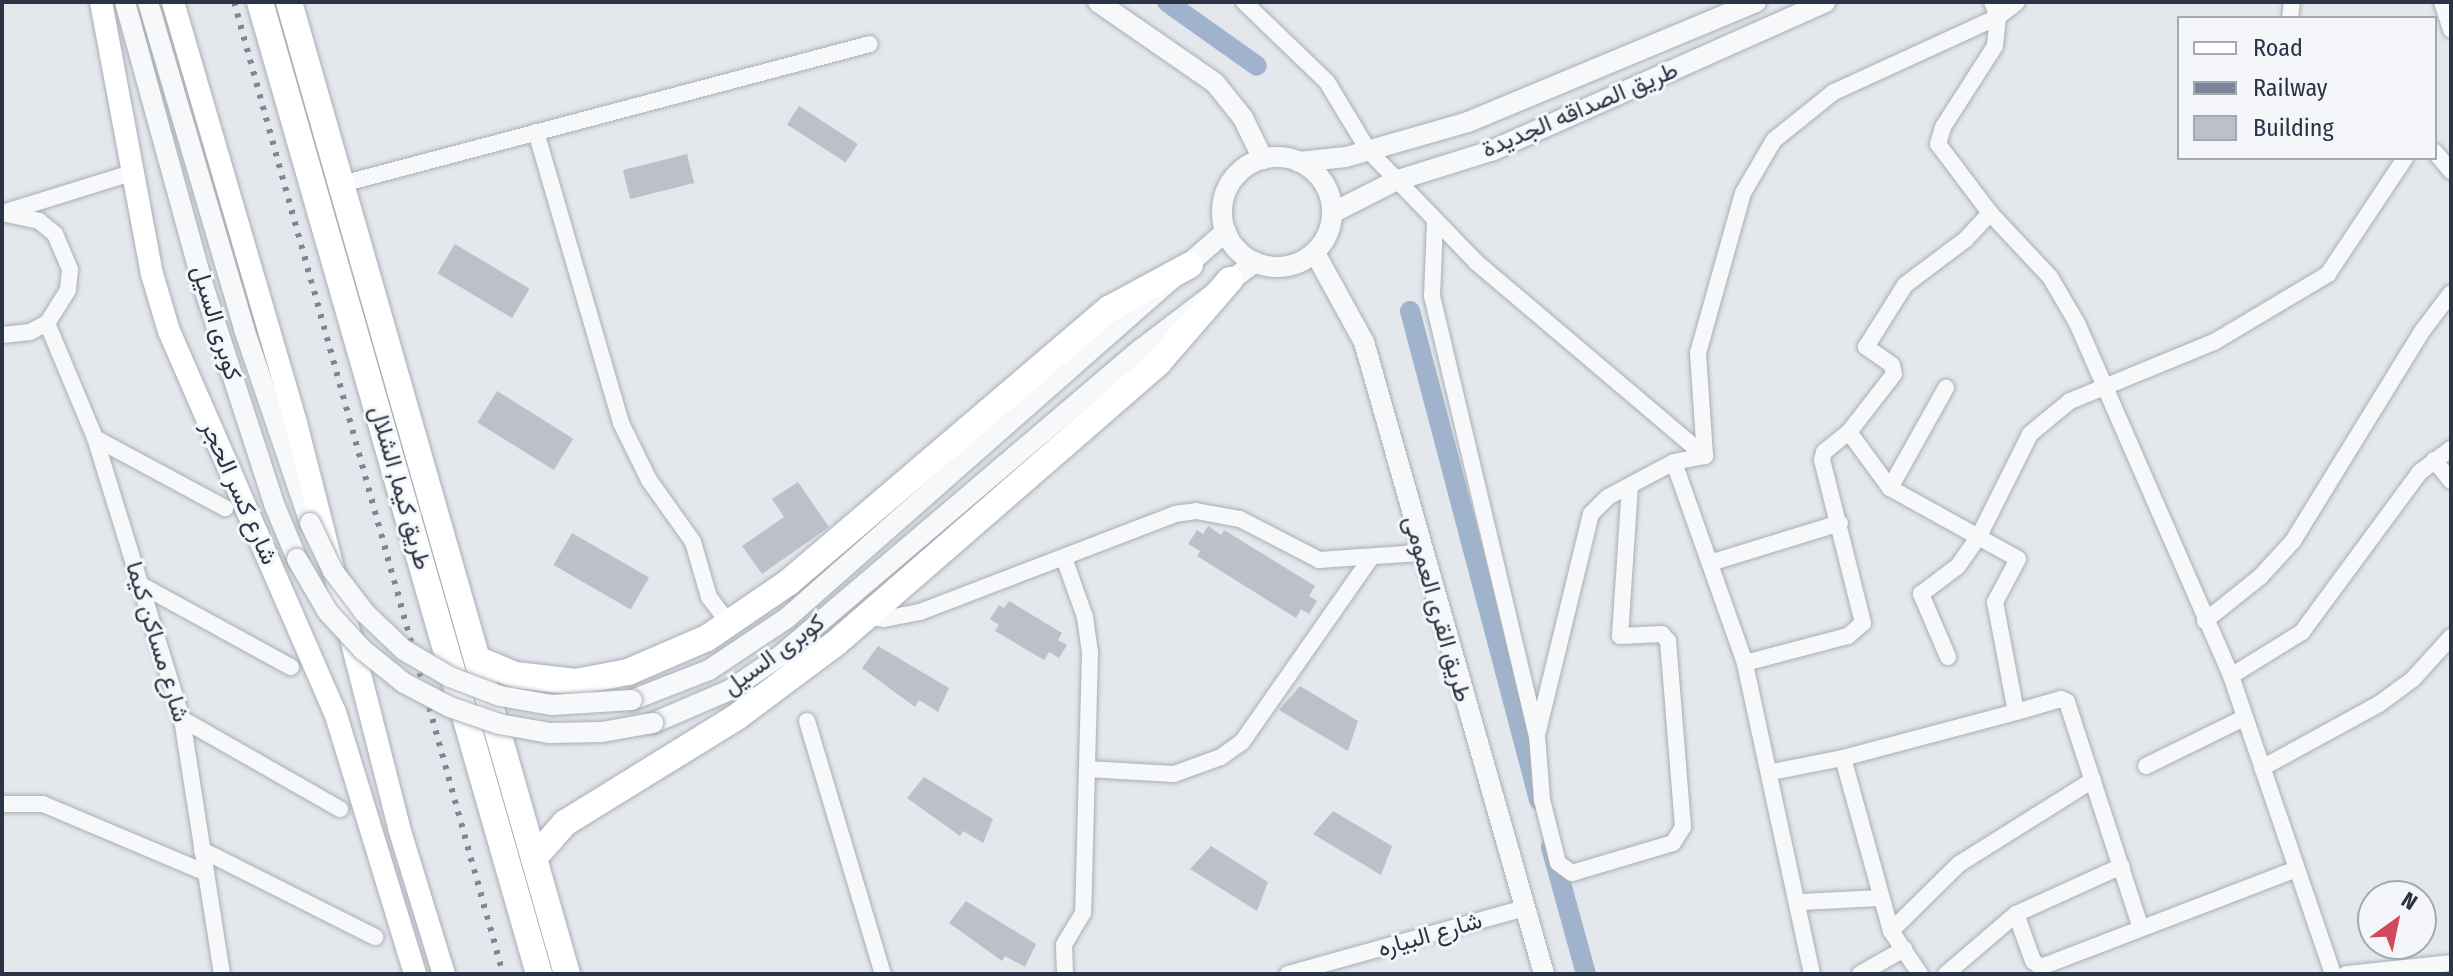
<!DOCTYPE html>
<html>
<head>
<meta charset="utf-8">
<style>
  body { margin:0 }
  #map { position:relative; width:2453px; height:976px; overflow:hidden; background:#e4e7ec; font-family:"Fira Sans Condensed",Vazirmatn,sans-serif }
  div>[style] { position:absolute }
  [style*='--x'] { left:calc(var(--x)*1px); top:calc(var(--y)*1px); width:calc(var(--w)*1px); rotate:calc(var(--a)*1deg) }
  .canal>* { height:20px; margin:-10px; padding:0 10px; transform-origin:10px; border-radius:10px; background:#9fb4cc }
  .building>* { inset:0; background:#bbc0ca; transform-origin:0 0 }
  .roads { filter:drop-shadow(0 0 2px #a9aeb7) drop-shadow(0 0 2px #a9aeb7) }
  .minor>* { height:16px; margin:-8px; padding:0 8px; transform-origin:8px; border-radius:8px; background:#f7f8fa }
  .tertiary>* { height:20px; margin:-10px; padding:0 10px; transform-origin:10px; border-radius:10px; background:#f7f8fa }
  .tertiary>.ring { margin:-10px; padding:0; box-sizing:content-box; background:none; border:20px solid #f7f8fa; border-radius:50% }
  .secondary>* { height:22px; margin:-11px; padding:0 11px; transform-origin:11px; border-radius:11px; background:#fff }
  .trunk>* { height:26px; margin:-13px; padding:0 13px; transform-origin:13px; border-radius:13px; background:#fff }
  .rail>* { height:6px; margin-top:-3px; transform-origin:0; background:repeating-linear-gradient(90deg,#7d8696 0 4px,transparent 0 12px) }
  .bridges { filter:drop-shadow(0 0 2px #a9aeb7) drop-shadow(0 0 2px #a9aeb7) }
  .tertiary-bridge>* { height:20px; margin:-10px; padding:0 10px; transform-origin:10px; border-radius:10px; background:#f7f8fa }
  span { translate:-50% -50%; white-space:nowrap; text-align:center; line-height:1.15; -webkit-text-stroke:6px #f4f6f9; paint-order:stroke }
  .street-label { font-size:24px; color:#2b3445 }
  .frame { position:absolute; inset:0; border:4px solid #2b3445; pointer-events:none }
  .legend { position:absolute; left:2177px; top:16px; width:260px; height:144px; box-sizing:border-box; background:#f4f6f9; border:2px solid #a4a8b1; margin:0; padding:10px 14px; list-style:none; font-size:24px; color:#2b3445 }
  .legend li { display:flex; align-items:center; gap:16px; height:40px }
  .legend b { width:40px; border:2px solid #a4a8b1 }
  .north { position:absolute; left:2357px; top:880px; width:80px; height:80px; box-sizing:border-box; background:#f4f6f9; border:2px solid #a4a8b1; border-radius:50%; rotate:33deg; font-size:22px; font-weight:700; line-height:32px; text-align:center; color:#2b3445 }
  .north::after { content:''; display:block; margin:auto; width:28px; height:36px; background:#d1495b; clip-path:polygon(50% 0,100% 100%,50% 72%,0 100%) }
</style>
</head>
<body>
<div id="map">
  <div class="canal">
    <div style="--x:1167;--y:2;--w:110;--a:35.4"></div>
    <div style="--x:1410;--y:311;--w:506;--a:75.22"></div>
    <div style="--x:1551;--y:847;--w:132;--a:74.6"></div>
  </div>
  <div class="building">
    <div style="left:799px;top:106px;width:70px;height:22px;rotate:33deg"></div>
    <div style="left:687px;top:154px;width:30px;height:66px;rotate:76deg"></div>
    <div style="left:455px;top:244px;width:87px;height:34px;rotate:31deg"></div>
    <div style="left:497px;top:391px;width:90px;height:37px;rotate:32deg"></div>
    <div style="clip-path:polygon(798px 482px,829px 527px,762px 574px,742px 546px,784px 517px,772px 499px)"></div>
    <div style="clip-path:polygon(1208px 526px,1221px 535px,1224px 530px,1315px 586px,1309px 596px,1317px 601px,1309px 614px,1301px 609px,1296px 618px,1197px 556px,1200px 551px,1188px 544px,1197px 530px,1203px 534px)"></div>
    <div style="left:572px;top:533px;width:89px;height:37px;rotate:30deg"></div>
    <div style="clip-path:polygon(1009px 601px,1062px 633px,1058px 640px,1067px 645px,1059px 658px,1049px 652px,1044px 660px,995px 631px,999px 625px,990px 619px,999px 605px,1004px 608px)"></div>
    <div style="clip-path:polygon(878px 646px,949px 688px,938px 712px,919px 700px,915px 707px,862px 668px)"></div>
    <div style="clip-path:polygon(1300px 686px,1358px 721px,1348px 751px,1279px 710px)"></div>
    <div style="clip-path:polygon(924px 777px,993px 819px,983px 843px,963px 831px,960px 836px,907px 798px)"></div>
    <div style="clip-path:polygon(1333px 811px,1392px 846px,1381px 875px,1313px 834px)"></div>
    <div style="clip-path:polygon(1211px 846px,1268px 882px,1257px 911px,1190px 869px)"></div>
    <div style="clip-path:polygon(966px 901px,1036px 944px,1025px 967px,1005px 956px,1002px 961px,949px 923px)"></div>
  </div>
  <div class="roads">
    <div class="minor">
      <div style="--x:1244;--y:2;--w:115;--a:43.9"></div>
      <div style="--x:1327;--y:82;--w:79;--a:58.9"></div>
      <div style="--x:1368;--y:150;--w:156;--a:46"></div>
      <div style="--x:1476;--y:262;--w:300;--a:40.3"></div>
      <div style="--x:1992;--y:2;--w:16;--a:68"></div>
      <div style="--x:1998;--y:17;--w:29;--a:96"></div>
      <div style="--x:1995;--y:46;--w:96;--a:122.7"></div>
      <div style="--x:1943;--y:127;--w:18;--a:106"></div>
      <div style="--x:1938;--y:144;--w:86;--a:53"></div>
      <div style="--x:1990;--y:213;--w:88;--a:46.8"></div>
      <div style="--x:2050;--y:277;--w:53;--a:59.6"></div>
      <div style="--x:2077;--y:323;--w:385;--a:66.4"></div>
      <div style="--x:2231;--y:676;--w:315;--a:71.1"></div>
      <div style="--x:2442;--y:2;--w:29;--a:72"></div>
      <div style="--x:2290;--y:18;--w:16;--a:-83"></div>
      <div style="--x:536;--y:132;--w:303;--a:73.7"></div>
      <div style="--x:621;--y:423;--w:64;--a:63.8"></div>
      <div style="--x:649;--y:480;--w:76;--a:54.6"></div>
      <div style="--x:693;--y:542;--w:57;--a:73.8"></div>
      <div style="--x:709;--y:597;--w:35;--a:53"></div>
      <div style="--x:2435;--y:152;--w:25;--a:50"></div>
      <div style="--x:338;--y:185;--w:550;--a:-14.84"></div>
      <div style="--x:9;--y:211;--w:131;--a:-17.3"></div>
      <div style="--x:2;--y:213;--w:38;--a:12"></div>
      <div style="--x:39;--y:221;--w:21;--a:39"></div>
      <div style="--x:55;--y:234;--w:39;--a:67"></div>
      <div style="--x:70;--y:270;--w:20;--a:96"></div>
      <div style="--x:68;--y:290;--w:39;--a:122"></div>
      <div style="--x:47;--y:323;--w:19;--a:152"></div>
      <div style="--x:30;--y:332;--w:28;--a:174"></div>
      <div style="--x:1435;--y:222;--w:74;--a:92.3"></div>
      <div style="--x:1432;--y:296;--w:452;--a:76.6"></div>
      <div style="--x:1537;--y:736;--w:64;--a:85.5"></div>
      <div style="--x:1542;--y:800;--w:65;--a:75.7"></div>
      <div style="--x:1558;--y:863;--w:17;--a:36"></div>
      <div style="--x:1572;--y:873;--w:105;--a:-16.5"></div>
      <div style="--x:1673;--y:843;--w:19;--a:-58"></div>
      <div style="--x:1683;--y:827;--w:187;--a:-94.6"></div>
      <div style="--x:1668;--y:641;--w:9;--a:-131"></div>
      <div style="--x:1662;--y:634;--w:42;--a:177.3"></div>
      <div style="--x:1620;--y:636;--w:150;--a:-86.2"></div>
      <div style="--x:47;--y:323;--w:125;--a:67.3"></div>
      <div style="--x:95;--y:438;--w:294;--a:72.8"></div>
      <div style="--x:182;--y:719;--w:258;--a:81.1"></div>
      <div style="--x:1849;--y:432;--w:69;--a:53.8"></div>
      <div style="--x:1890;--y:488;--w:146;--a:29"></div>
      <div style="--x:2018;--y:559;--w:49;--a:118.1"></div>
      <div style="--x:1995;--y:602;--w:112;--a:79.2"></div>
      <div style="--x:2016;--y:712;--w:47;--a:-16.1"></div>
      <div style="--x:2061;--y:699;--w:7;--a:27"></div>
      <div style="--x:2067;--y:702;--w:236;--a:71.9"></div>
      <div style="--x:95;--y:438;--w:148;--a:28.3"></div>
      <div style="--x:2434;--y:460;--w:27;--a:51"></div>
      <div style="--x:1890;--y:488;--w:115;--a:-60.8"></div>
      <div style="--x:1064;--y:558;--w:63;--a:70.4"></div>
      <div style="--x:1085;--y:617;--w:35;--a:82"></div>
      <div style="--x:1090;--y:652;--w:261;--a:91.5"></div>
      <div style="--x:1083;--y:913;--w:37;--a:121"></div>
      <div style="--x:1064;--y:945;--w:29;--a:88"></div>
      <div style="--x:1710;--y:563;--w:136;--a:-17.1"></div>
      <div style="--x:141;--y:585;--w:171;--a:28.7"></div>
      <div style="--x:865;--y:616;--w:19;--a:9"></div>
      <div style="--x:884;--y:619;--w:37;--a:-11"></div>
      <div style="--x:920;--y:612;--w:273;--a:-21"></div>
      <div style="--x:1175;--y:514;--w:21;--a:-8"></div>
      <div style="--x:1196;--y:511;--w:45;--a:10.3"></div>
      <div style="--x:1240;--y:519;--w:89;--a:27.4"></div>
      <div style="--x:1319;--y:560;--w:101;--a:-4"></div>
      <div style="--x:2205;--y:621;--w:70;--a:-38.7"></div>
      <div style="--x:2260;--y:577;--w:49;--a:-47.5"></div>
      <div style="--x:2293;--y:541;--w:248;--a:-58.4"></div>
      <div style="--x:2423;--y:330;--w:46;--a:-52.9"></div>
      <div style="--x:1948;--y:657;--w:69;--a:-113.2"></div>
      <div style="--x:1921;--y:594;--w:46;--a:-37.1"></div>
      <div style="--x:1958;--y:566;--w:37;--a:-55"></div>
      <div style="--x:1979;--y:536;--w:114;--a:-63.4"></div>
      <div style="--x:2030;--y:434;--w:52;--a:-39.5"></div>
      <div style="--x:2070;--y:401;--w:156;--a:-22.3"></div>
      <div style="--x:2214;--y:342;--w:133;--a:-30.8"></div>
      <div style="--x:2328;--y:274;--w:139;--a:-56.4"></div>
      <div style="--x:1745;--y:663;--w:106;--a:-14.7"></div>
      <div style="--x:1848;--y:636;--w:20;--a:-41"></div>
      <div style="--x:1863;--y:623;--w:168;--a:-104.1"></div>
      <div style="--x:1822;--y:460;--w:8;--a:-76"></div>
      <div style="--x:1824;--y:452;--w:32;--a:-39"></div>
      <div style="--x:1849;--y:432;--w:73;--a:-52.2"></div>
      <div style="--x:1894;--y:374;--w:9;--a:-103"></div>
      <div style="--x:1892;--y:365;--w:32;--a:-145"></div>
      <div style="--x:1866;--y:347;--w:73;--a:-57.8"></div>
      <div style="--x:1905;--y:285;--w:75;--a:-36.9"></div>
      <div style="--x:1965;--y:240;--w:37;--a:-47"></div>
      <div style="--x:2231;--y:676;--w:84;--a:-31.8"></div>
      <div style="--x:2302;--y:632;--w:199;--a:-53.6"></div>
      <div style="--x:2420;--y:472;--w:39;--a:-37"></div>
      <div style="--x:182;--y:719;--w:182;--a:29.7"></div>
      <div style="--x:807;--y:721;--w:264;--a:73.3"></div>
      <div style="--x:1538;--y:731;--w:223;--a:-76.3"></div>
      <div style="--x:1591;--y:514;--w:24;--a:-45"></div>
      <div style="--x:1608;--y:497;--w:75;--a:-27.9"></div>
      <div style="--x:1843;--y:758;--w:179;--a:-14.9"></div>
      <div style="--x:2146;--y:766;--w:109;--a:-26.1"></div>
      <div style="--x:2262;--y:768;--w:133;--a:-28.7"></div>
      <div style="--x:2379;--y:704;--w:42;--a:-36.3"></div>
      <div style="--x:2413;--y:679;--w:57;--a:-47.9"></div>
      <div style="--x:1087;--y:769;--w:87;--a:3.3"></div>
      <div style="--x:1174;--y:774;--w:50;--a:-19.9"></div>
      <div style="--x:1221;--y:757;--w:26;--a:-36"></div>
      <div style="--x:1242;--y:742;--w:223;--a:-55"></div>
      <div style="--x:1772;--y:772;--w:72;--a:-11.2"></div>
      <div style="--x:1843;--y:758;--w:180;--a:74.5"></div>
      <div style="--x:1891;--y:931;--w:52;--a:56"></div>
      <div style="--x:2;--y:804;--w:41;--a:0"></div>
      <div style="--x:43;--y:804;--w:177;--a:22.9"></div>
      <div style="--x:202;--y:850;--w:194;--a:26.7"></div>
      <div style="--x:1801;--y:902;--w:79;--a:-2.9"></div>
      <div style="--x:2016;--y:914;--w:50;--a:70.1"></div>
      <div style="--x:2033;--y:961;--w:10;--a:37"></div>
      <div style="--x:2041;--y:967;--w:273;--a:-21"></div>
      <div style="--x:1891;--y:931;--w:95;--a:-44.6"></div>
      <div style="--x:1959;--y:864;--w:158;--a:-32.1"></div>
      <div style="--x:1288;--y:974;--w:246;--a:-15.6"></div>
      <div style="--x:1812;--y:974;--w:318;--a:-102.2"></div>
      <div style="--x:1745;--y:663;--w:213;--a:-109.5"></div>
      <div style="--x:1674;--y:462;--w:32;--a:-11"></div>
      <div style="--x:1705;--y:456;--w:103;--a:-93.9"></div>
      <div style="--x:1698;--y:353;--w:166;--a:-74.3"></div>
      <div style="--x:1743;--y:193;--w:61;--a:-59.7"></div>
      <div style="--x:1774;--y:140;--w:77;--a:-38.7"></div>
      <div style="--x:1834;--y:92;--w:180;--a:-24.6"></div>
      <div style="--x:1998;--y:17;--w:24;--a:-38"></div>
      <div style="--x:1860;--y:974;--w:51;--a:-29.6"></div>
      <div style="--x:1946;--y:974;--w:92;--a:-40.6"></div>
      <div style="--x:2016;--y:914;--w:116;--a:-24.4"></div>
      <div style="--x:2346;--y:974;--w:106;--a:-6"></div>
    </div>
    <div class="tertiary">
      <div style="--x:125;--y:2;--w:294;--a:74.6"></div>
      <div style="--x:203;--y:285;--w:230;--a:72"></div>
      <div style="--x:274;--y:504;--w:60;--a:67.3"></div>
      <div style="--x:148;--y:2;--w:341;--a:73.6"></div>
      <div style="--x:244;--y:329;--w:205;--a:71.2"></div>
      <div style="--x:1098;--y:2;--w:142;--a:34.7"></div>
      <div style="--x:1215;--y:83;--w:45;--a:51.3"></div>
      <div style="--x:1243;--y:118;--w:46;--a:64"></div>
      <div class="ring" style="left:1222px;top:157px;width:90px;height:90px"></div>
      <div style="--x:1299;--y:162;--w:47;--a:-6.1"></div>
      <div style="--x:1346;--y:157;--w:127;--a:-16"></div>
      <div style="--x:1468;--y:122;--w:312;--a:-22.6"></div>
      <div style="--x:1332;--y:213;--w:71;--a:-26.9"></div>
      <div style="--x:1395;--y:181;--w:101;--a:-17.4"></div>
      <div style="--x:1491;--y:151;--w:366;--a:-24"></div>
      <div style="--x:1315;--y:253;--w:102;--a:61.2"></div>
      <div style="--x:1364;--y:342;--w:657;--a:74.1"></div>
      <div style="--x:632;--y:700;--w:83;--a:-21.3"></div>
      <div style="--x:709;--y:670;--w:94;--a:-33.7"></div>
      <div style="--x:787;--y:618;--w:585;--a:-41.4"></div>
      <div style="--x:653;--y:723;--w:84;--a:-23.2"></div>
      <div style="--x:730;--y:690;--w:60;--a:-34.2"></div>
      <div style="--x:780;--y:656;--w:472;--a:-40.4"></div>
      <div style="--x:1140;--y:350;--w:145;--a:-37.4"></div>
    </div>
    <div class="secondary">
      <div style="--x:101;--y:2;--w:277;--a:79.4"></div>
      <div style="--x:152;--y:274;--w:59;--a:73.4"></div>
      <div style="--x:169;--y:331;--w:416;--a:66.5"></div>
      <div style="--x:335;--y:712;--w:274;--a:73"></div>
      <div style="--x:173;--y:2;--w:439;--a:73.7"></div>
      <div style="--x:296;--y:423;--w:418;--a:75.7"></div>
      <div style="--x:399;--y:828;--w:153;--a:72.9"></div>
    </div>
    <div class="trunk">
      <div style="--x:260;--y:2;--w:1011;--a:73.98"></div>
      <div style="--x:289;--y:2;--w:1011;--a:74.04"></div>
      <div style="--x:477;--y:659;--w:41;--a:22.8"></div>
      <div style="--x:515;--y:675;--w:61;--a:6.5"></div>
      <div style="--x:576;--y:682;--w:53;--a:-10.9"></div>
      <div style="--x:628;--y:672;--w:86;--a:-23.3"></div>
      <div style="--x:707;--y:638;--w:99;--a:-34.3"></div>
      <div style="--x:789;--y:582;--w:421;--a:-40.5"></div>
      <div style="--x:1109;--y:309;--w:92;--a:-28.5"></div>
      <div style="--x:534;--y:858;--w:47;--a:-48.5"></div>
      <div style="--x:565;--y:823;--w:203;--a:-31.7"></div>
      <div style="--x:738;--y:716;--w:122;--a:-36.7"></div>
      <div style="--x:836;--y:643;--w:427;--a:-41"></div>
      <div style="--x:1158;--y:363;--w:110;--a:-49.1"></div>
    </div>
  </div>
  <div class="rail">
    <div style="--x:234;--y:2;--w:1009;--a:74.53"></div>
  </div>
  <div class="bridges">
    <div class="tertiary-bridge">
      <div style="--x:310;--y:523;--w:53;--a:64.4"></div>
      <div style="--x:333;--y:571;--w:53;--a:52.7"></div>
      <div style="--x:365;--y:613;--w:54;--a:43.5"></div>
      <div style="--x:404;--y:650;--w:53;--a:30.4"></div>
      <div style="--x:450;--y:677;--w:53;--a:20.8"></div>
      <div style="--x:500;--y:696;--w:53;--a:9.8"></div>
      <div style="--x:552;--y:705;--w:80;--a:-3.6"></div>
      <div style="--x:297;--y:559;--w:61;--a:59.7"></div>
      <div style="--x:328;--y:612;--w:52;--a:47.4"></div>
      <div style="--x:363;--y:650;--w:53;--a:38.8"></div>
      <div style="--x:404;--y:683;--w:52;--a:27.6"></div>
      <div style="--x:450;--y:707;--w:52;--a:19.1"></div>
      <div style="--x:499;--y:724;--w:52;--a:10"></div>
      <div style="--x:550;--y:733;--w:52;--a:-1.1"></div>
      <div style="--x:602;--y:732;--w:52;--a:-10"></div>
    </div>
  </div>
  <div class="street-label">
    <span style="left:1580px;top:110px;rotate:-23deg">طريق الصداقه الجديدة</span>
    <span style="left:216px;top:323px;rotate:73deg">كوبرى السيل</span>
    <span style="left:400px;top:488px;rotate:74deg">طريق كيما, الشلال</span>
    <span style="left:239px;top:493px;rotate:66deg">شارع كسر الحجر</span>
    <span style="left:1437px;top:609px;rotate:74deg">طريق القرى العمومى</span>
    <span style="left:157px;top:642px;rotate:73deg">شارع مساكن كيما</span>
    <span style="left:774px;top:655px;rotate:-36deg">كوبرى السيل</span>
    <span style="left:1430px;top:935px;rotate:-16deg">شارع البياره</span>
  </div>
  <div class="frame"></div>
  <ul class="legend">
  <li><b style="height:10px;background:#fff"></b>Road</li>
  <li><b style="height:10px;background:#7d8696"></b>Railway</li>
  <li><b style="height:22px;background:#bbc0ca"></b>Building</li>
  </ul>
  <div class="north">N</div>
</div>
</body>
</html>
